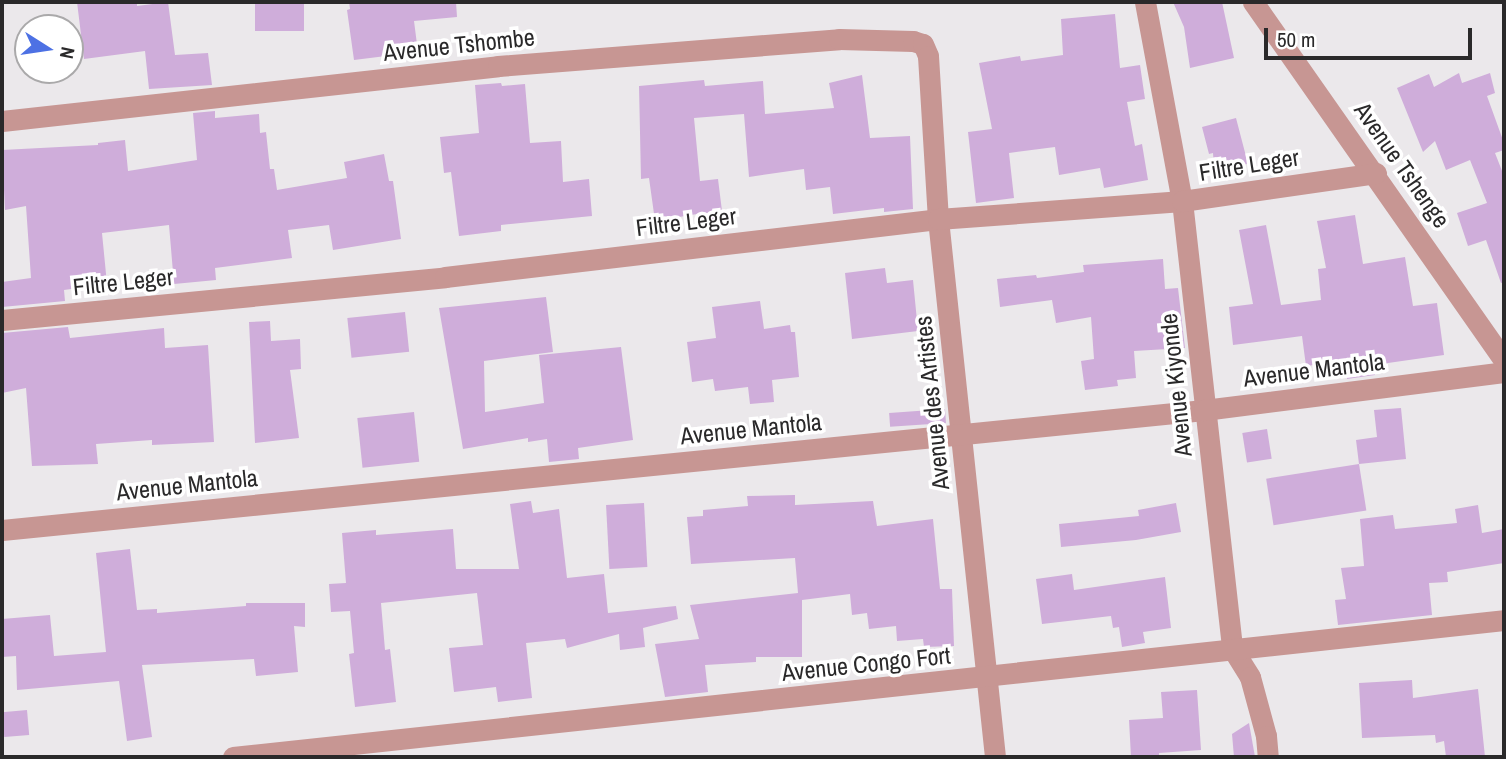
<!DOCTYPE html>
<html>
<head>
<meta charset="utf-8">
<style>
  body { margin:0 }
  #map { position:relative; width:1506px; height:759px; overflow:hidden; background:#ebe8eb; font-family:"Archivo Narrow",sans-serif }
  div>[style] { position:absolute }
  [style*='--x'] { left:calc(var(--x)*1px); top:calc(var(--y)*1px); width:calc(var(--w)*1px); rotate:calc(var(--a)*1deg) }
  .building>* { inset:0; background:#cfadda; transform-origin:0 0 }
  .minor>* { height:21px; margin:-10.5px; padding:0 10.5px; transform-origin:10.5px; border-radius:10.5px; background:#c79693 }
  span { translate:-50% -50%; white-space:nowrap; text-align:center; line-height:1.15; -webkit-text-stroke:7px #fff; paint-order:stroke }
  .street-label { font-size:24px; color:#2a292a }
  .frame { position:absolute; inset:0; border:4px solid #2a292a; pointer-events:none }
  .north { position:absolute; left:14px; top:14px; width:70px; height:70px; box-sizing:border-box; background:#fff; border:2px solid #aaa9aa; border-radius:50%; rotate:102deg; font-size:19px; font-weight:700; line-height:28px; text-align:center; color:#2a292a }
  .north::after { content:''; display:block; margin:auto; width:24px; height:32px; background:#4d71e4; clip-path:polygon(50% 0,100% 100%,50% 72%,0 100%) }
  .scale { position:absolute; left:1264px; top:28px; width:208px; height:32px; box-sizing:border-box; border:4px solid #2a292a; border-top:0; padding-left:9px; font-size:21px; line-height:24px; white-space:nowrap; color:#2a292a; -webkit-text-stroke:5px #fff; paint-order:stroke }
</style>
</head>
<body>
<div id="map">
  <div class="building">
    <div style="clip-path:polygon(77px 2px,137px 2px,137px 6px,168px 2px,175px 55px,208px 53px,212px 85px,149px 89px,145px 51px,84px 59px)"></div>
    <div style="left:255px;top:2px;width:49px;height:29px"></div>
    <div style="clip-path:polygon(349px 2px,456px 2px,457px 17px,414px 21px,418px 52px,354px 60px,347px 10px,350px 9px)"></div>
    <div style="clip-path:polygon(1173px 2px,1222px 2px,1234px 58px,1190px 68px,1184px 27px)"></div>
    <div style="clip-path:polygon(1115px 14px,1120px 68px,1140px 65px,1145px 99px,1127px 102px,1135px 146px,1142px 144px,1148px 180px,1104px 188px,1100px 168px,1059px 175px,1055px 147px,1009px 153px,1014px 198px,976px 203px,968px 132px,992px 129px,979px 63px,1020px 56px,1021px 61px,1063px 55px,1061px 19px)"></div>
    <div style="clip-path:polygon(1459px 73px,1462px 83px,1490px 73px,1495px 93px,1487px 96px,1504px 143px,1504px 150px,1495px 153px,1504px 176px,1504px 282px,1501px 283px,1486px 240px,1468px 246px,1457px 213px,1487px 203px,1470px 160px,1446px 170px,1435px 141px,1423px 152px,1397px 88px,1429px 74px,1434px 87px)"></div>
    <div style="clip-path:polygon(862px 75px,870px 138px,910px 136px,913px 209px,884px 212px,884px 208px,833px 214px,830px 187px,806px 190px,804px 169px,749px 177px,744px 114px,694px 118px,700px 181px,718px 179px,723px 219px,698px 222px,697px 214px,655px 221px,649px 178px,641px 179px,639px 86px,704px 80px,705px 86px,763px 81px,765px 114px,834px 108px,829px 83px)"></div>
    <div style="clip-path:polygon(501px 83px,502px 86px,525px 84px,530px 143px,561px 141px,563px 182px,589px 179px,592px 216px,501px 225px,501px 231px,459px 236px,451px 172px,444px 173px,440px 137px,479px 133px,475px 85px)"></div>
    <div style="clip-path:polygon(215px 111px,215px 118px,259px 114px,260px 133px,266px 132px,270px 169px,274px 169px,277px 190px,347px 178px,344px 162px,384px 154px,389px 181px,393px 181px,401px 239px,333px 250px,329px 225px,288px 230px,292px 258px,215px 268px,216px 280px,174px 284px,169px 225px,102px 233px,107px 284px,64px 290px,65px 301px,2px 307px,2px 282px,31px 278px,26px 206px,5px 210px,2px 150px,98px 145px,98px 143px,125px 140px,128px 171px,197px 160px,193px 113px)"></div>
    <div style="clip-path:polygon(1236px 118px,1248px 164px,1214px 167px,1213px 153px,1209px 154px,1202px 127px)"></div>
    <div style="clip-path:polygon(1355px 215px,1363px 264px,1405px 257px,1413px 306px,1437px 303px,1444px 355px,1374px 365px,1375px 375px,1347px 379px,1345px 361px,1306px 366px,1302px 336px,1233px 345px,1229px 307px,1253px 304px,1239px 230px,1266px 225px,1281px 305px,1321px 300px,1318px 269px,1326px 268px,1317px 221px)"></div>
    <div style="clip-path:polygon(1163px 259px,1165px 289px,1178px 288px,1185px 348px,1134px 351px,1136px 378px,1117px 380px,1118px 386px,1085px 390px,1081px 361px,1094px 359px,1091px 317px,1056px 323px,1052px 300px,1000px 307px,997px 279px,1036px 275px,1037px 278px,1084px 272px,1083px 265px)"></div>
    <div style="clip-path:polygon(885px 268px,887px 283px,913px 280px,918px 331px,852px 339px,845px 273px)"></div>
    <div style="clip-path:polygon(546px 297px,553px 352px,484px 361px,485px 412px,544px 403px,539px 355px,621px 347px,633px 440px,578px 448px,579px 459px,549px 462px,547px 439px,528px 442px,528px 438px,463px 449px,439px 308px)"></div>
    <div style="clip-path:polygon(760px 301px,764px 329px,790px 325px,791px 332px,795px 332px,799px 377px,772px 380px,774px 402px,750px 404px,748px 387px,715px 391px,713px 379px,692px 382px,687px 342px,716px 338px,712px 307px)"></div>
    <div style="left:405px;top:312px;width:40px;height:58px;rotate:84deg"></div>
    <div style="clip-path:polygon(270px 321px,271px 341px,300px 339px,301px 369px,290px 370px,299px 438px,255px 443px,249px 322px)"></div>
    <div style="clip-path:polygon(68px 327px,70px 338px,164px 328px,165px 348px,208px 345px,214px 442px,152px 445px,152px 440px,96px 444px,98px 464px,32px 466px,26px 388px,2px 393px,2px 333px)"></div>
    <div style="clip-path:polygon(1401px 408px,1406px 459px,1359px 464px,1356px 440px,1377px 437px,1374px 410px)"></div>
    <div style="left:945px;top:409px;width:14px;height:56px;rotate:86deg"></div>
    <div style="left:414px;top:412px;width:50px;height:57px;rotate:84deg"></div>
    <div style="left:1267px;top:429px;width:30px;height:25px;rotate:81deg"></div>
    <div style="left:1359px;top:464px;width:47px;height:94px;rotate:81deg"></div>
    <div style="clip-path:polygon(795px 495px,795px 505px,873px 501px,877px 526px,933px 519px,940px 589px,952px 589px,954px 646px,924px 647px,923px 639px,897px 641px,896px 626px,869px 629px,867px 613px,852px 615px,850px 594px,802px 600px,802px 657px,756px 657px,756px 662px,705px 665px,708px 692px,665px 697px,655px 644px,699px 639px,690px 605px,798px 593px,795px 558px,691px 564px,687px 517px,703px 516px,703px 510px,748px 506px,747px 496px)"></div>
    <div style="clip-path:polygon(531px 501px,533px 513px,559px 509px,567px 578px,604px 574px,608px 613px,676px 606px,678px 619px,643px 628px,645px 647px,620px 650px,619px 634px,567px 648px,565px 639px,526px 643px,532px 698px,498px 702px,496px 687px,454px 692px,449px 648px,483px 645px,477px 593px,381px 603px,385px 650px,390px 649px,396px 702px,355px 707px,349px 654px,354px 653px,350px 611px,331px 612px,329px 584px,346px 583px,342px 533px,376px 530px,376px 535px,453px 529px,456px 569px,519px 569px,510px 504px)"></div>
    <div style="left:644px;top:503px;width:64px;height:38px;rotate:87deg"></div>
    <div style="clip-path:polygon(1176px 503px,1181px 532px,1136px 540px,1061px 547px,1059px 524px,1139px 516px,1138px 510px)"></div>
    <div style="clip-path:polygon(1478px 505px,1482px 533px,1504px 529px,1504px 563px,1447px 572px,1448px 582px,1429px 583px,1432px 615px,1338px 625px,1335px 600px,1346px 599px,1341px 568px,1364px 566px,1360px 519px,1393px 515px,1395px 529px,1457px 523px,1455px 509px)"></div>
    <div style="clip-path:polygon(130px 549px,137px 610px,157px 609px,157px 613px,246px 606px,246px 603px,305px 603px,305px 627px,294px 626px,298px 672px,256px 676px,254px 659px,142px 665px,152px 737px,127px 741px,119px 681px,17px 690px,16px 656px,2px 657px,2px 619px,50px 615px,54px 656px,106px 652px,96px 553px)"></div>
    <div style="clip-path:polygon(1072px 574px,1074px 590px,1165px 577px,1171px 628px,1143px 632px,1145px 643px,1122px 647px,1119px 627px,1113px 628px,1111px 616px,1042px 624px,1036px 579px)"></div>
    <div style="clip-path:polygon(1412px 680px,1413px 698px,1478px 689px,1485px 757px,1446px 757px,1444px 741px,1436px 743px,1435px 735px,1362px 738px,1359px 683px)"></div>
    <div style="clip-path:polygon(1197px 690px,1201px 750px,1159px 753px,1159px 757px,1131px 757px,1129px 720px,1163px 718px,1161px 692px)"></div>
    <div style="left:27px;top:710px;width:25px;height:25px;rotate:85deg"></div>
    <div style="clip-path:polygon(1249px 723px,1255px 757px,1234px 757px,1232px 734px)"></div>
  </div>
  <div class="minor">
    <div style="--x:1145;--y:2;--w:202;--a:79.5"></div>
    <div style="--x:1182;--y:201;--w:450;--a:83.6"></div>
    <div style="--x:1232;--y:648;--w:34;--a:58"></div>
    <div style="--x:1250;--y:677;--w:61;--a:74.8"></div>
    <div style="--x:1266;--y:736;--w:21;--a:85"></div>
    <div style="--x:1253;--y:2;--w:437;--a:55"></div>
    <div style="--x:2;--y:121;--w:499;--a:-6.3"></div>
    <div style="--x:498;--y:66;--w:342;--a:-4.5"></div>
    <div style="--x:839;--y:39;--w:74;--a:1.5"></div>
    <div style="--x:913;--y:41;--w:10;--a:17"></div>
    <div style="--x:923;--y:44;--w:13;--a:67"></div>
    <div style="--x:928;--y:56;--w:163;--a:86.5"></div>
    <div style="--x:938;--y:219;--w:541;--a:83.95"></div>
    <div style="--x:2;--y:320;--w:445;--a:-5.5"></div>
    <div style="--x:445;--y:277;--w:496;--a:-6.7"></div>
    <div style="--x:938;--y:219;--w:245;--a:-4.2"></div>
    <div style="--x:1182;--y:201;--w:196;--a:-8.2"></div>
    <div style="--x:2;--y:530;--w:1208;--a:-5.7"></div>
    <div style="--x:1204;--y:410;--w:302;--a:-7.2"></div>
    <div style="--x:233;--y:757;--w:1278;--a:-6.15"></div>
  </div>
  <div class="street-label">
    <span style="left:459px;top:45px;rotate:-6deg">Avenue Tshombe</span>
    <span style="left:1249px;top:165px;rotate:-9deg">Filtre Leger</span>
    <span style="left:1402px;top:165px;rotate:55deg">Avenue Tshenge</span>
    <span style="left:686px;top:222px;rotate:-7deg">Filtre Leger</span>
    <span style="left:123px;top:282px;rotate:-6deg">Filtre Leger</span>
    <span style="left:1314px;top:370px;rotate:-7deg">Avenue Mantola</span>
    <span style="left:1176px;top:385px;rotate:-96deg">Avenue Kiyonde</span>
    <span style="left:932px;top:403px;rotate:-96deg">Avenue des Artistes</span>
    <span style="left:751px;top:429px;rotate:-6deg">Avenue Mantola</span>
    <span style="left:187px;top:485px;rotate:-6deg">Avenue Mantola</span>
    <span style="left:866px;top:664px;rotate:-6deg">Avenue Congo Fort</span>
  </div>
  <div class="frame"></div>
  <div class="north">N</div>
  <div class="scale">50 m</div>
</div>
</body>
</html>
